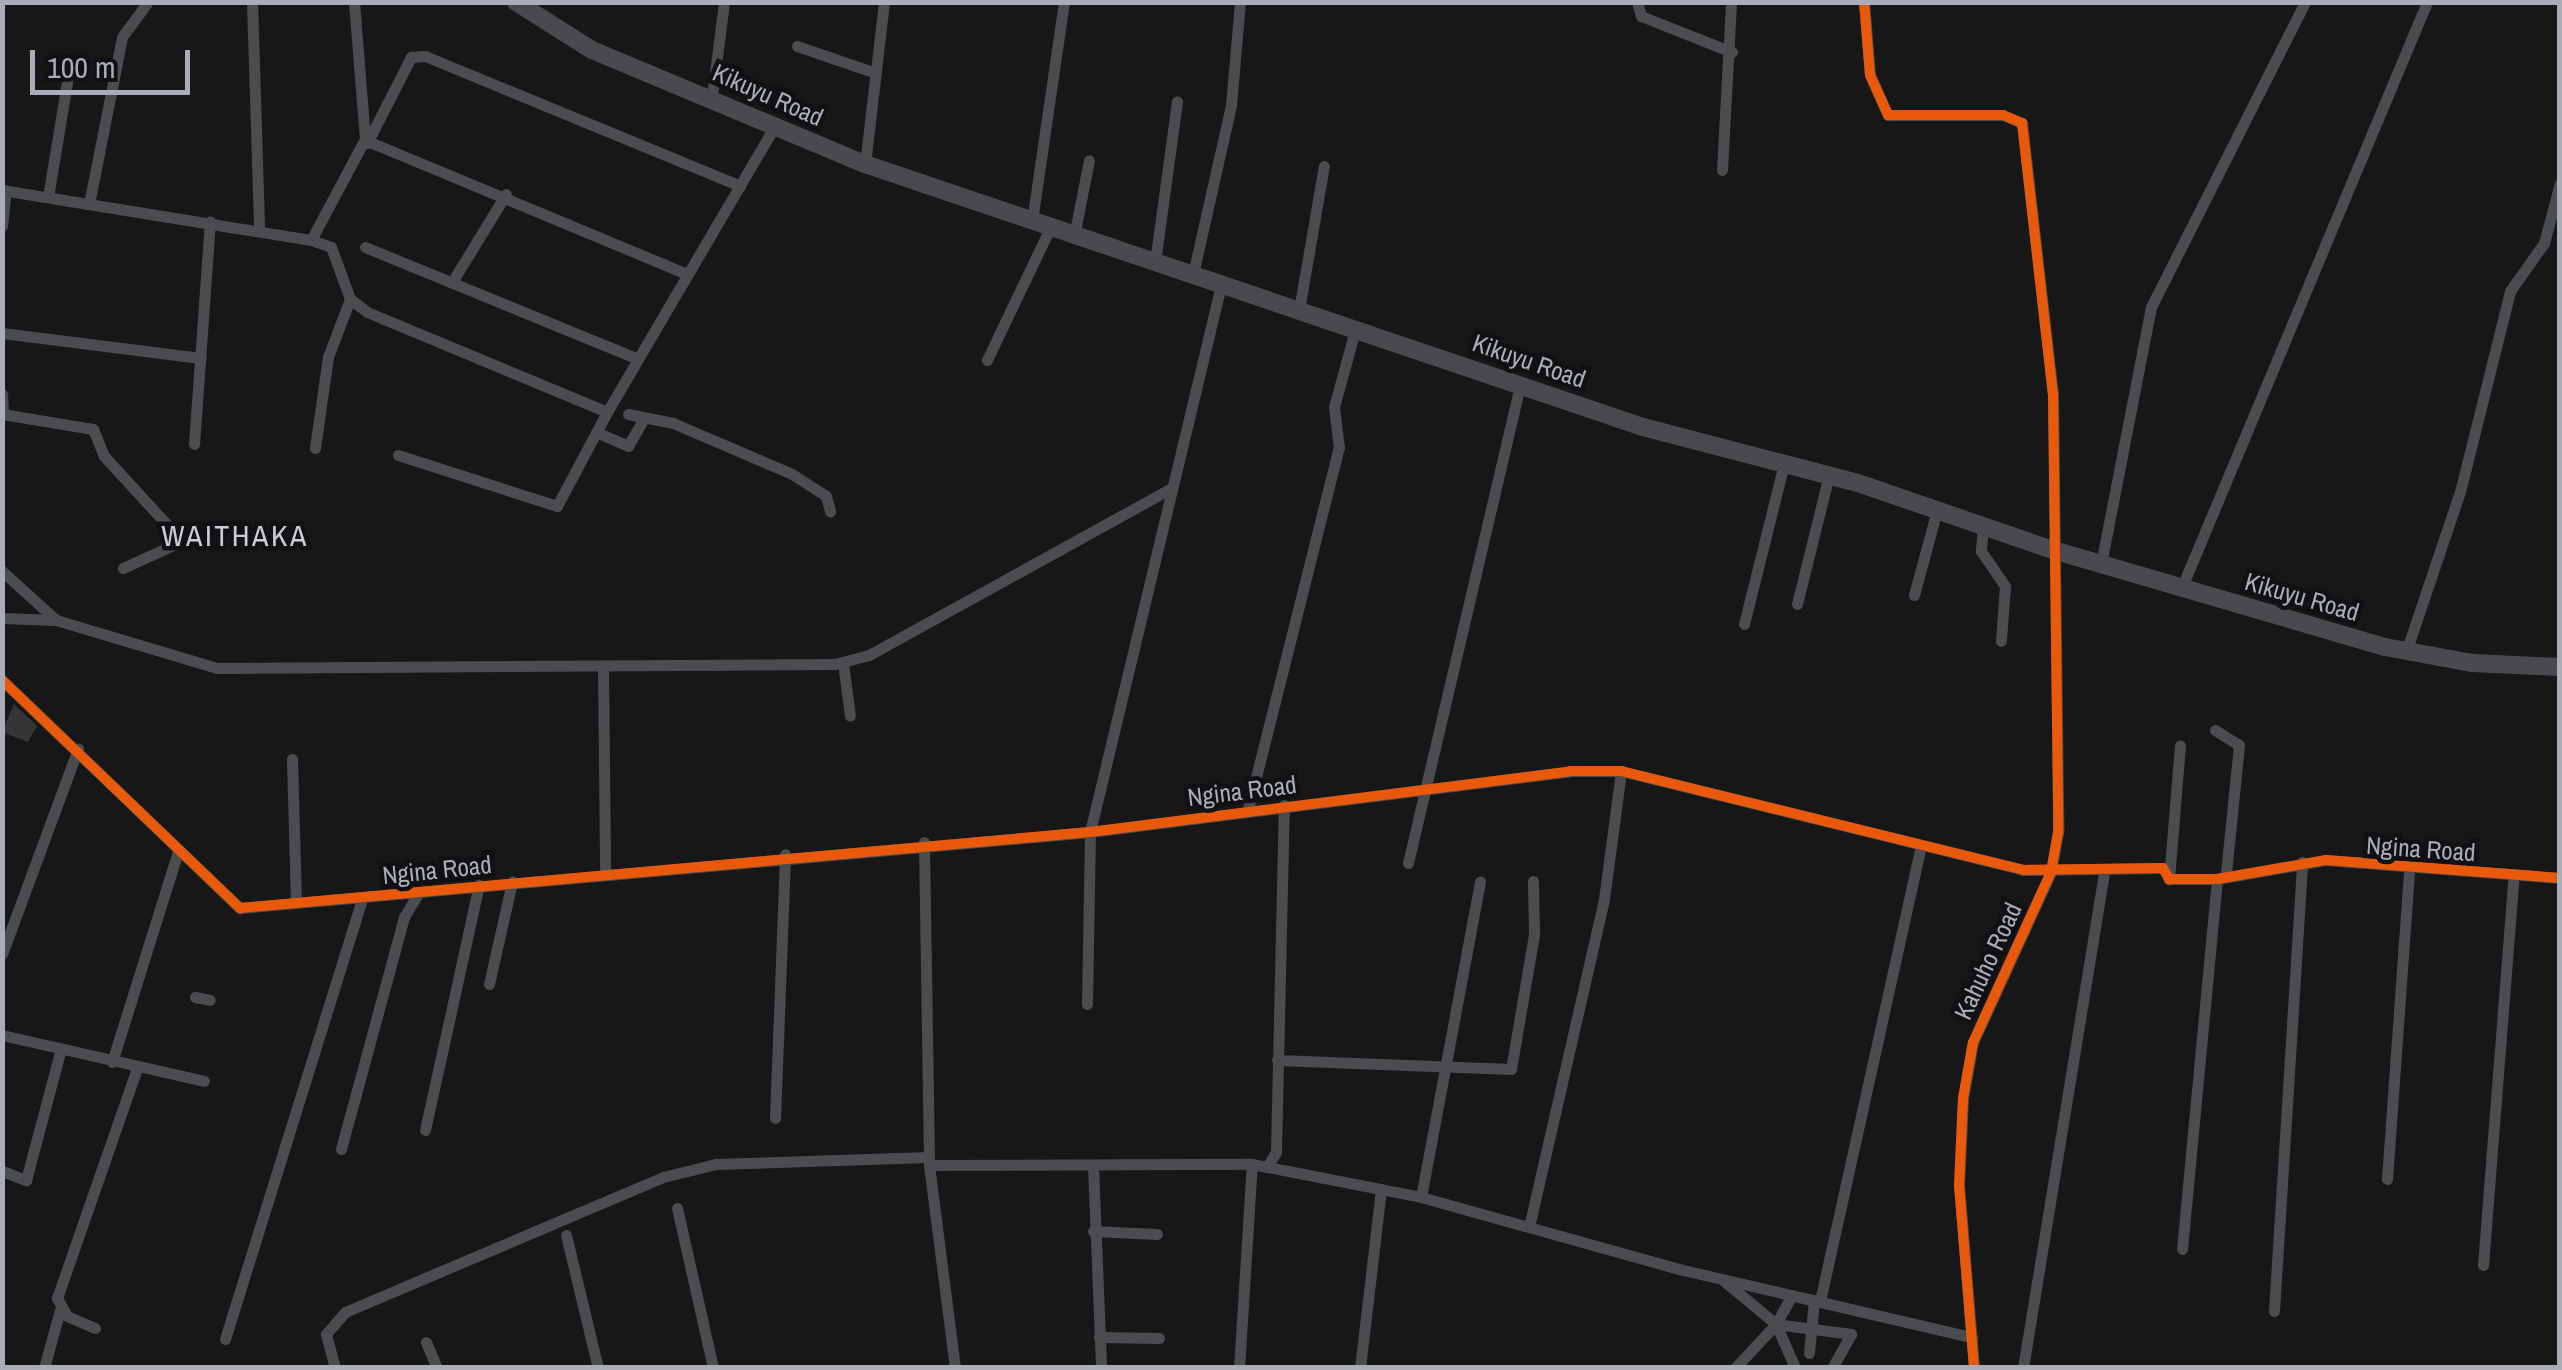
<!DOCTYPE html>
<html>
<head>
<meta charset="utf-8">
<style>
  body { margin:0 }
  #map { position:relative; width:2562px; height:1370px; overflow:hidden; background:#171717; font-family:"Archivo Narrow",sans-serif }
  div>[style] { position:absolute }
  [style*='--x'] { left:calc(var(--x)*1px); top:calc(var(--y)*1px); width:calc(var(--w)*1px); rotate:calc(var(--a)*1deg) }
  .building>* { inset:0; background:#353536 }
  .minor>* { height:11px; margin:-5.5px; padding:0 5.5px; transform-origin:5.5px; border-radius:5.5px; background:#4b4c50 }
  .secondary>* { height:18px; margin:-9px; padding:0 9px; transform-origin:9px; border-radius:9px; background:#4a4a4e }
  .cycleway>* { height:10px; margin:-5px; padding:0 5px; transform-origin:5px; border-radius:5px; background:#e8590c }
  span { translate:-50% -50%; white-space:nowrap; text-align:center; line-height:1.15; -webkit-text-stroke:9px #111113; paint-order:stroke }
  .street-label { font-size:25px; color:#a8adb8 }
  .quarter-label { font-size:30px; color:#c9ccd4; letter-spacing:2.5px }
  .frame { position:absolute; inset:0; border:5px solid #a8adb8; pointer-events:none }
  .scale { position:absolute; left:30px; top:50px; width:160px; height:45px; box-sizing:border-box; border:5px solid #a8adb8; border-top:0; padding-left:12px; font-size:30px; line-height:35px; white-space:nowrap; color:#a8adb8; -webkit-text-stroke:8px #111113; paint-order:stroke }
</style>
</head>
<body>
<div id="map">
  <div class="building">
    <div style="clip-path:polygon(14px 704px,37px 726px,28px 742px,2px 732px)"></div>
  </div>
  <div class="minor">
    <div style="--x:252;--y:2;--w:229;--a:88.2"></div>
    <div style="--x:1637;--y:2;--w:15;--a:74"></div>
    <div style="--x:1641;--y:16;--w:98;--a:21.6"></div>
    <div style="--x:1864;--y:2;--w:73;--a:85.3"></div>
    <div style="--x:1870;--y:75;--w:44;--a:65.8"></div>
    <div style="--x:1888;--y:115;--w:115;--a:0"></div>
    <div style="--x:2003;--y:115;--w:21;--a:23"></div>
    <div style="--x:2022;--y:123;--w:272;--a:83.5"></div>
    <div style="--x:2053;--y:393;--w:439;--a:89.3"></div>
    <div style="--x:2058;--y:832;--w:41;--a:99.9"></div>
    <div style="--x:2051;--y:872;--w:187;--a:114.6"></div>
    <div style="--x:1973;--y:1042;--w:57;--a:100.1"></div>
    <div style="--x:1963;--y:1098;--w:87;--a:92.6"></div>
    <div style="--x:1959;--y:1185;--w:184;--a:85.3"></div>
    <div style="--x:797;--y:46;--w:83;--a:18.9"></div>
    <div style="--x:712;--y:96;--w:95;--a:-82.7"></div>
    <div style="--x:365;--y:140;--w:349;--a:22.6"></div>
    <div style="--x:367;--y:143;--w:97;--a:-62.9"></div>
    <div style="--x:411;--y:57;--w:14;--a:-4"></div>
    <div style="--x:425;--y:56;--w:341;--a:22.4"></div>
    <div style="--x:865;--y:164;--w:163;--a:-83.3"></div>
    <div style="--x:1722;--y:170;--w:168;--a:-86.9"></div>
    <div style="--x:2;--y:190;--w:313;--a:9.2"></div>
    <div style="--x:311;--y:240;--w:21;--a:19"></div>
    <div style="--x:331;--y:247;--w:55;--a:69.9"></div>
    <div style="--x:350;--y:299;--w:21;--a:37"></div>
    <div style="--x:367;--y:312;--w:260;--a:22.6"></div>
    <div style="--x:607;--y:412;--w:332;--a:-59.6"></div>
    <div style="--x:48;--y:197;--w:117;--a:-80.6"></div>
    <div style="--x:89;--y:204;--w:170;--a:-78.8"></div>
    <div style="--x:122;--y:37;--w:42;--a:-53.7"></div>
    <div style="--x:1032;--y:221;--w:221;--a:-81.7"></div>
    <div style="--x:2;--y:226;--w:36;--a:-84"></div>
    <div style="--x:1074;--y:236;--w:77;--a:-78.8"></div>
    <div style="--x:311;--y:240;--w:115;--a:-61.9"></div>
    <div style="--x:365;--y:139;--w:137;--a:-94.6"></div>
    <div style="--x:365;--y:247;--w:295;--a:22.3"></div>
    <div style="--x:1155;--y:262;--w:162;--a:-82.2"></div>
    <div style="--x:1193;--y:274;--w:173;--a:-77.3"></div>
    <div style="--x:1231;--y:105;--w:103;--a:-85"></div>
    <div style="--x:452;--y:282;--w:103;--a:-58.5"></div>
    <div style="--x:1299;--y:310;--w:146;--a:-80.2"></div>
    <div style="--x:2;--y:333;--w:200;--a:7.2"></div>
    <div style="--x:987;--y:360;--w:144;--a:-64.5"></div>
    <div style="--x:2;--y:394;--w:20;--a:87"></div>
    <div style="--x:2;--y:414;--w:92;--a:9.4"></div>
    <div style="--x:93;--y:429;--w:29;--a:68"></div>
    <div style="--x:104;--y:456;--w:115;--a:47.5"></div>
    <div style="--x:182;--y:541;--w:65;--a:155.4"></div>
    <div style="--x:628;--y:414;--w:46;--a:11.3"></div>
    <div style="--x:673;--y:423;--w:129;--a:23.2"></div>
    <div style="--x:792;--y:474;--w:40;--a:32.9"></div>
    <div style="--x:826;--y:496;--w:16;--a:75"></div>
    <div style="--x:598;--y:433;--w:33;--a:23"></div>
    <div style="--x:628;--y:446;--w:30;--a:-60"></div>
    <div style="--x:194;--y:444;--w:223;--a:-85.9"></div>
    <div style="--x:315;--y:448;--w:92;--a:-81.9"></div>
    <div style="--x:328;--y:357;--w:62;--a:-69.2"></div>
    <div style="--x:398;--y:455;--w:167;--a:17.8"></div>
    <div style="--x:557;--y:506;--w:106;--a:-62"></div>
    <div style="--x:1983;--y:526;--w:25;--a:95"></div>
    <div style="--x:1981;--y:551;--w:42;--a:55.6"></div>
    <div style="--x:2005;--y:586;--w:55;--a:94.2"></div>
    <div style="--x:2101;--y:564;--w:262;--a:-79"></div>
    <div style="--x:2151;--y:307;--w:342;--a:-63.2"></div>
    <div style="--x:2;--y:571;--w:73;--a:42.2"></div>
    <div style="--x:2181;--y:589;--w:636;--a:-67.26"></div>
    <div style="--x:1914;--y:595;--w:88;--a:-74.9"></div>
    <div style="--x:1797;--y:604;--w:133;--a:-76.1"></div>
    <div style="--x:2;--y:618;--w:54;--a:2.1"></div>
    <div style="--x:56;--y:620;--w:168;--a:16.6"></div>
    <div style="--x:217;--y:668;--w:618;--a:-0.37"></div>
    <div style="--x:835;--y:664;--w:35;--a:-15"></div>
    <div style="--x:869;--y:655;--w:346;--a:-28.9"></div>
    <div style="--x:1744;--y:624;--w:166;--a:-76"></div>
    <div style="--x:2406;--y:652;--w:169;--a:-71.4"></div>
    <div style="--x:2460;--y:492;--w:207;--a:-76"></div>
    <div style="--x:2510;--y:291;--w:59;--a:-54.7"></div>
    <div style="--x:2544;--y:243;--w:62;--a:-75.1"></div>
    <div style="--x:843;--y:663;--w:53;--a:82.5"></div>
    <div style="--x:603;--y:667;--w:205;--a:89.4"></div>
    <div style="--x:2;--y:680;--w:330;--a:43.8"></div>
    <div style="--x:240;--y:908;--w:853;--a:-5.11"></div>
    <div style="--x:1090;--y:832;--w:484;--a:-7.2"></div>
    <div style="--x:1570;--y:771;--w:51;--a:0"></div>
    <div style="--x:1621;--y:771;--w:414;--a:13.8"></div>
    <div style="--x:2023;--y:870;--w:140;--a:-0.8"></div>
    <div style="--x:2163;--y:868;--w:13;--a:61"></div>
    <div style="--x:2169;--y:879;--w:48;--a:0"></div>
    <div style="--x:2217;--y:879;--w:111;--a:-9.9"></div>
    <div style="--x:2326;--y:860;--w:235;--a:4.4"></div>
    <div style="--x:2215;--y:730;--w:28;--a:32"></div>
    <div style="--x:2239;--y:745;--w:130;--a:95.8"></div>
    <div style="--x:292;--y:759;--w:141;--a:88.4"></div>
    <div style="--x:1248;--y:809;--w:372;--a:-75.9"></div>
    <div style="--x:1339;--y:448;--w:41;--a:-97"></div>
    <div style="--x:1334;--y:407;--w:80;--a:-74.7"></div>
    <div style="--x:924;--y:842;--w:323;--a:89.1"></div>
    <div style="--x:929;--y:1165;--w:205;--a:82.7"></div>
    <div style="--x:1408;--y:863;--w:492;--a:-76.8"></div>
    <div style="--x:2169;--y:879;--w:134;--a:-85.3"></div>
    <div style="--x:2;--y:954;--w:219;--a:-69.7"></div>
    <div style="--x:489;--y:984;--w:105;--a:-77.3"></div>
    <div style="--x:195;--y:997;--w:15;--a:11"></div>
    <div style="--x:1087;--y:1004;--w:172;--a:-89"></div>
    <div style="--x:1090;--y:832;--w:562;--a:-76.53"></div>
    <div style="--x:2;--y:1035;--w:207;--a:12.8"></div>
    <div style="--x:1277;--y:1060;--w:234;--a:2.2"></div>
    <div style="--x:1511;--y:1069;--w:137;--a:-80.3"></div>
    <div style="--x:1534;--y:934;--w:53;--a:-91.1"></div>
    <div style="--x:112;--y:1062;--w:217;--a:-72.6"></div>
    <div style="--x:775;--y:1118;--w:264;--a:-87.8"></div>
    <div style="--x:425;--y:1130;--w:251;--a:-77.6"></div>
    <div style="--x:341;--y:1149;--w:240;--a:-74.8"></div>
    <div style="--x:404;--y:917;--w:29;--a:-59"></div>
    <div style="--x:929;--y:1165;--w:323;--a:-0.2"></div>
    <div style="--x:1252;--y:1164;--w:172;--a:11"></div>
    <div style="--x:1421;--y:1197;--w:272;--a:15.6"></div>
    <div style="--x:1683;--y:1270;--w:297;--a:13.1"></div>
    <div style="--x:1093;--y:1165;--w:203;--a:87.7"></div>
    <div style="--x:1267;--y:1167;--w:17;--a:-59"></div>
    <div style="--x:1276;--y:1152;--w:347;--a:-88.7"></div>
    <div style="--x:2;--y:1171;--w:26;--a:21"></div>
    <div style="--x:26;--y:1180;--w:132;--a:-75.1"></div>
    <div style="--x:2387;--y:1179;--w:309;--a:-85.9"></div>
    <div style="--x:1421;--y:1197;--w:321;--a:-79.4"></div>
    <div style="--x:677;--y:1208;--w:164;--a:77.3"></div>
    <div style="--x:1529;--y:1227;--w:336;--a:-77.1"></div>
    <div style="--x:1604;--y:899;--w:129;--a:-82.4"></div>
    <div style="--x:1093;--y:1231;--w:64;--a:2.7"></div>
    <div style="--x:566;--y:1235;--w:137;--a:76.5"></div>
    <div style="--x:2182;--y:1249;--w:372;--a:-84.6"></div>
    <div style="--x:2483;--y:1265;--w:391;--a:-85.5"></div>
    <div style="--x:1724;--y:1281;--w:67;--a:39.6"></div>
    <div style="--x:1776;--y:1324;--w:76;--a:7.6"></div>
    <div style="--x:1851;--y:1334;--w:39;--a:119"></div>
    <div style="--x:1792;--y:1295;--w:33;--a:119"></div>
    <div style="--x:1776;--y:1324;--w:48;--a:66.6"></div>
    <div style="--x:1820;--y:1301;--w:466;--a:-77.5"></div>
    <div style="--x:2274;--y:1311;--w:450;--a:-86.4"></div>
    <div style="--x:95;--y:1328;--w:30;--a:-157"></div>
    <div style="--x:67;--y:1316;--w:21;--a:-119"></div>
    <div style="--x:57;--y:1298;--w:244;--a:-70.8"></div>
    <div style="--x:1099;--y:1337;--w:60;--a:1"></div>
    <div style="--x:225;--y:1339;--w:462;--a:-72.7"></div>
    <div style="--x:426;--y:1342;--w:28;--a:67"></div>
    <div style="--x:1809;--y:1353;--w:53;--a:-84.6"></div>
    <div style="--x:44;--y:1368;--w:60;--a:-74.6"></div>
    <div style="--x:335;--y:1368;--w:35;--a:-105"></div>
    <div style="--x:326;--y:1334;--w:29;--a:-49"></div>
    <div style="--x:345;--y:1312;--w:345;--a:-23"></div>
    <div style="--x:663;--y:1177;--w:55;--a:-13.8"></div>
    <div style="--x:716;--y:1164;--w:213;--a:-1.9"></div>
    <div style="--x:1239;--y:1368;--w:204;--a:-86.4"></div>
    <div style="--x:1360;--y:1368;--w:180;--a:-83.3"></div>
    <div style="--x:1735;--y:1368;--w:60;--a:-47"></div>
    <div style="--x:2023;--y:1368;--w:502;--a:-80.71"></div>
  </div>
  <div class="secondary">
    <div style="--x:516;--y:2;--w:90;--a:32.3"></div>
    <div style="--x:592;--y:50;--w:296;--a:22.7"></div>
    <div style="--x:865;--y:164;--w:821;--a:18.68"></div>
    <div style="--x:1643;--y:427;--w:222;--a:14.6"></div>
    <div style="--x:1858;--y:483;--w:206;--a:19"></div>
    <div style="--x:2053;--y:550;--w:346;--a:16.3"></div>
    <div style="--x:2385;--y:647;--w:88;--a:10.4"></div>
    <div style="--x:2472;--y:663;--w:88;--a:2.6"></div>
  </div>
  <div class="cycleway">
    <div style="--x:1864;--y:2;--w:73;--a:85.3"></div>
    <div style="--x:1870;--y:75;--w:44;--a:65.8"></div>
    <div style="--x:1888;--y:115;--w:115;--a:0"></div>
    <div style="--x:2003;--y:115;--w:21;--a:23"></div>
    <div style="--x:2022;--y:123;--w:272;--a:83.5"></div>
    <div style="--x:2053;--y:393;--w:439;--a:89.3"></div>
    <div style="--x:2058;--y:832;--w:41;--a:99.9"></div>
    <div style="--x:2051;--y:872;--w:187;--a:114.6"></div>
    <div style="--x:1973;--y:1042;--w:57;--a:100.1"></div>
    <div style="--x:1963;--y:1098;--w:87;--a:92.6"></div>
    <div style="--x:1959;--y:1185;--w:184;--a:85.3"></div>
    <div style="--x:2;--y:680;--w:330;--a:43.8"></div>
    <div style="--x:240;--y:908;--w:853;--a:-5.11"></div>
    <div style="--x:1090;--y:832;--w:484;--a:-7.2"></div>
    <div style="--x:1570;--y:771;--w:51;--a:0"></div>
    <div style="--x:1621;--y:771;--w:414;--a:13.8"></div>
    <div style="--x:2023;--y:870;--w:140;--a:-0.8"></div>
    <div style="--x:2163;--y:868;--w:13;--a:61"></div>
    <div style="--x:2169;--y:879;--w:48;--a:0"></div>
    <div style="--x:2217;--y:879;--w:111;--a:-9.9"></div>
    <div style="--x:2326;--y:860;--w:235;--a:4.4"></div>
  </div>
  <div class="street-label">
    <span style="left:768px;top:95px;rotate:24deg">Kikuyu Road</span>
    <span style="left:1529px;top:361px;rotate:19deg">Kikuyu Road</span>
    <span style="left:2302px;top:597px;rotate:16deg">Kikuyu Road</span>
    <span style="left:1242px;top:791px;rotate:-7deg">Ngina Road</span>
    <span style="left:2421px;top:849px;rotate:4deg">Ngina Road</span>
    <span style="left:437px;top:870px;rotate:-6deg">Ngina Road</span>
    <span style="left:1988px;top:961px;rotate:-65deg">Kahuho Road</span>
  </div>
  <div class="quarter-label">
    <span style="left:235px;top:535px">WAITHAKA</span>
  </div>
  <div class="frame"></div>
  <div class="scale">100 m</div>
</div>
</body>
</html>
